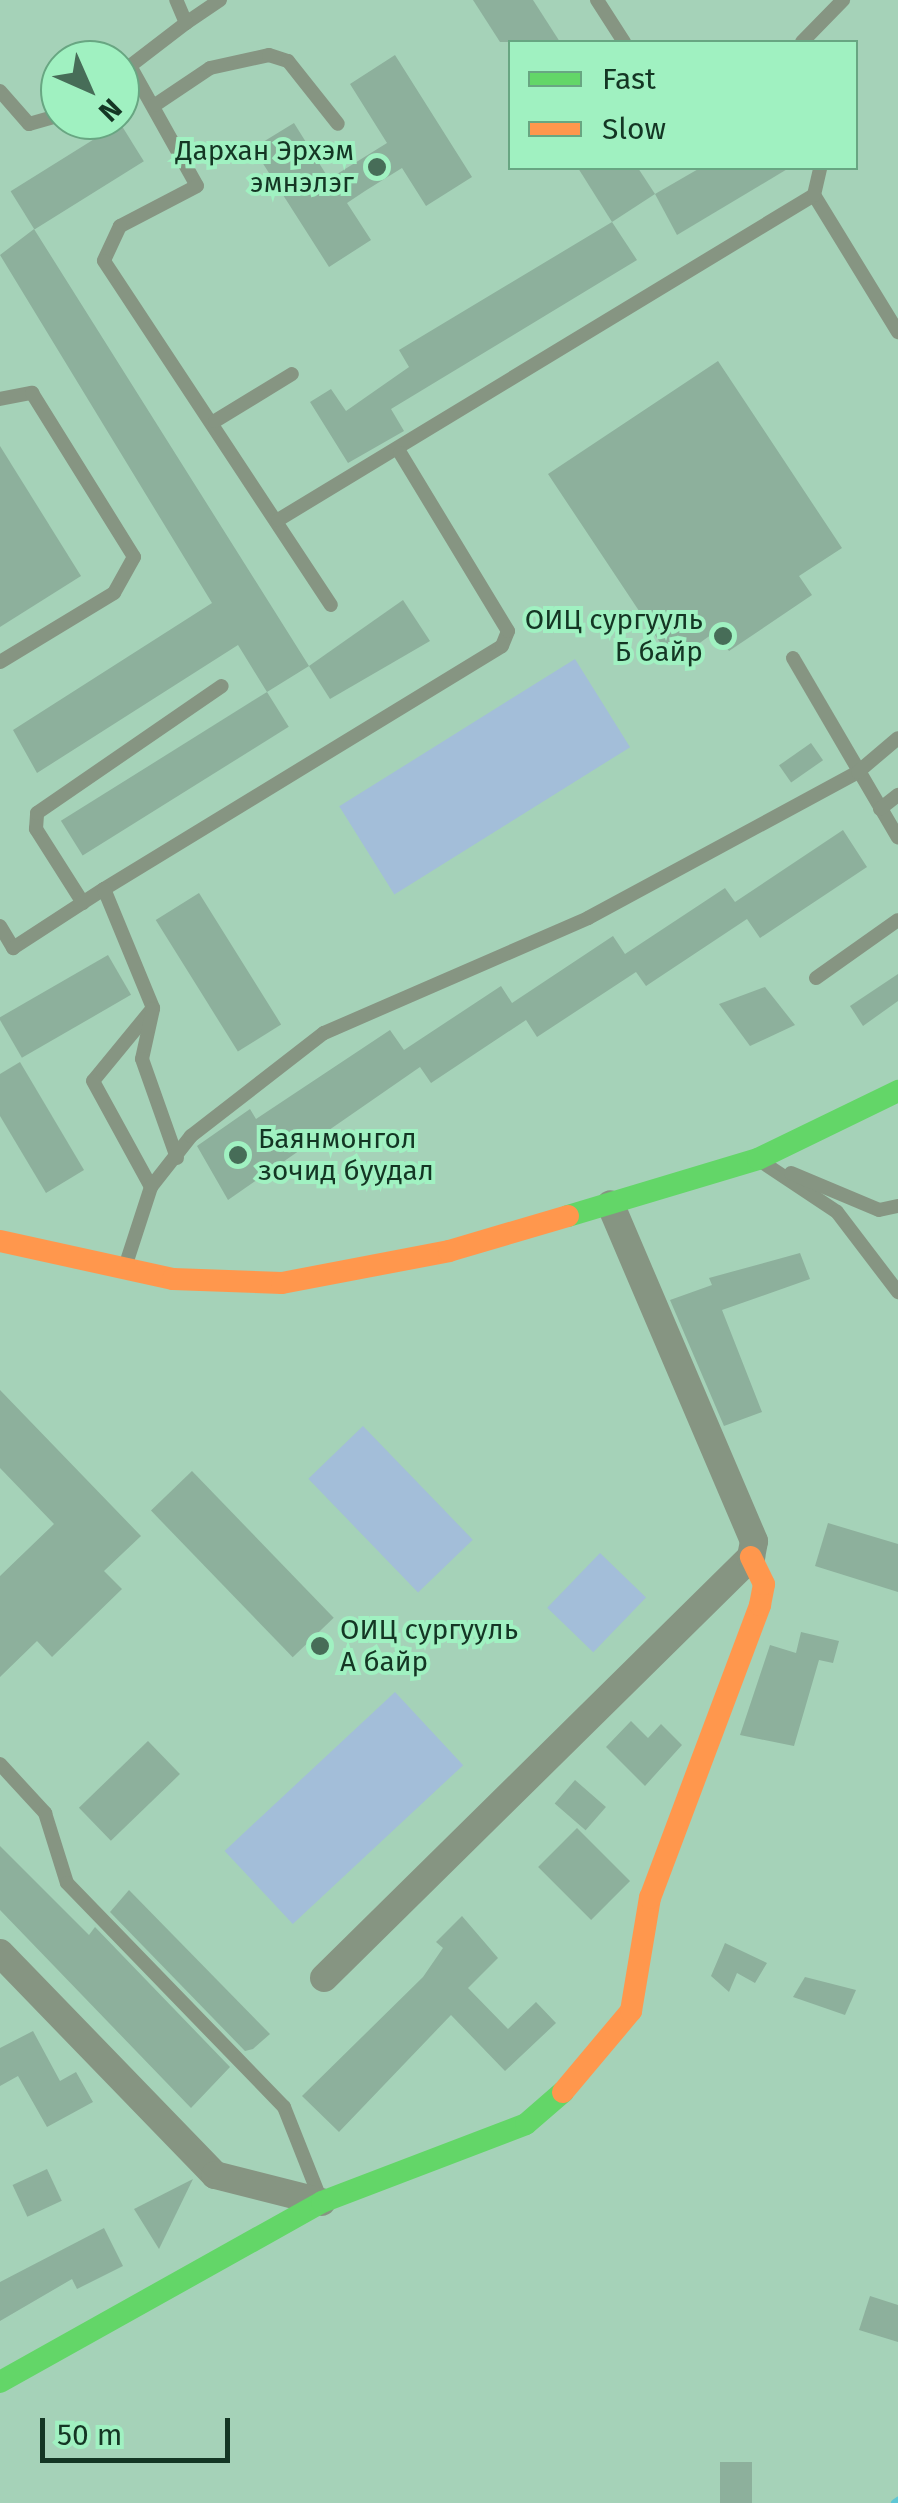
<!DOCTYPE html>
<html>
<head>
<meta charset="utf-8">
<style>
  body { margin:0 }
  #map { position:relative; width:898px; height:2503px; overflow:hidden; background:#a5d2b8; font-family:"Fira Sans",sans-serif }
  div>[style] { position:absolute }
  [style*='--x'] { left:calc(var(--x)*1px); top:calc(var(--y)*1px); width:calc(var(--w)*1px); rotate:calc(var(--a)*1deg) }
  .green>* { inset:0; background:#a3bed9; transform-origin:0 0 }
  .stream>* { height:8px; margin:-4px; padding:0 4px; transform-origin:4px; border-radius:4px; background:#5ec6d4 }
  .building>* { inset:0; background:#8db09c; transform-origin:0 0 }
  .lane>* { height:14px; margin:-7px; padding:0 7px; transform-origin:7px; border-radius:7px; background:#869582 }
  .street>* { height:28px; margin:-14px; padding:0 14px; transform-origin:14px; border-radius:14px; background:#869582 }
  .fast>* { height:22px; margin:-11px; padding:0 11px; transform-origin:11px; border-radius:11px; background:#63d668 }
  .slow>* { height:22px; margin:-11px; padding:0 11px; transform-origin:11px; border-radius:11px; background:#ff974d }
  .dots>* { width:28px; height:28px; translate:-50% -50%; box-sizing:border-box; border:5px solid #a0f1c1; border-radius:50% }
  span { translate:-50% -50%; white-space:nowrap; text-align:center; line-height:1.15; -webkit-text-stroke:8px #a0f1c1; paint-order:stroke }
  .poi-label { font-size:28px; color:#143624 }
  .right { translate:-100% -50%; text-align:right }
  .left { translate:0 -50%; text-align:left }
  .legend { position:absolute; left:508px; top:40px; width:350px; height:130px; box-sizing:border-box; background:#a0f1c1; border:2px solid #68a682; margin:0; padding:12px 18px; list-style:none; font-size:30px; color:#143624 }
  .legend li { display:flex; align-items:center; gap:20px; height:50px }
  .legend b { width:50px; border:2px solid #68a682 }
  .north { position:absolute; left:40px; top:40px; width:100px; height:100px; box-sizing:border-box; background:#a0f1c1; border:2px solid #68a682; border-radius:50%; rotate:135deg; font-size:28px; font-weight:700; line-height:40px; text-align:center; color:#143624 }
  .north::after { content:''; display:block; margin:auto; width:35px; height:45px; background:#476d58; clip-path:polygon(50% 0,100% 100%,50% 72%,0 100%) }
  .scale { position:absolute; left:40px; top:2418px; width:190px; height:45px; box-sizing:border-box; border:5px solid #143624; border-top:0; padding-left:12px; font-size:30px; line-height:35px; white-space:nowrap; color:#143624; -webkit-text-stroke:8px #a0f1c1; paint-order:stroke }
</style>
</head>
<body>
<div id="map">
  <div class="green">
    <div style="left:575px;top:659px;width:104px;height:278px;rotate:58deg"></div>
    <div style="left:363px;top:1426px;width:158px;height:76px;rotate:46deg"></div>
    <div style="left:600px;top:1553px;width:64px;height:76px;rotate:44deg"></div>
    <div style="left:395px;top:1692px;width:100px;height:233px;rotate:47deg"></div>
  </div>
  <div class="stream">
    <div style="--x:895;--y:2503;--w:4;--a:-34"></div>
  </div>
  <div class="building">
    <div style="clip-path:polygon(473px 0,533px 0,560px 42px,500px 42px)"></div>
    <div style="clip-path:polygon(395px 55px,472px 177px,426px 206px,402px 168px,365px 191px,347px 203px,371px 240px,329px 267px,253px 148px,294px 123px,329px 179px,387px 143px,350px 84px)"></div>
    <div style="left:120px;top:123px;width:45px;height:129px;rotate:58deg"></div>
    <div style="clip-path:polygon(578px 168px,638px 168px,655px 194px,612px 222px)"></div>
    <div style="clip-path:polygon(700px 168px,789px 168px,677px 235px,655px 194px)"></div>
    <div style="clip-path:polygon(612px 222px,637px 260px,391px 409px,404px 431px,348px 463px,310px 402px,331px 389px,346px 411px,409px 367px,399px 350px)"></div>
    <div style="clip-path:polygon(34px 229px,309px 666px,267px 692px,238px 645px,37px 773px,13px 730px,212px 603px,0 255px)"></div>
    <div style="clip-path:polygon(718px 361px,842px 548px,799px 576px,812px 595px,729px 651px,715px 632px,673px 662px,548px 474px)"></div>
    <div style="clip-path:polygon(0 446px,81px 576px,0 627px)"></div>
    <div style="clip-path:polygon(403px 600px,430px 641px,330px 699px,309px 666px)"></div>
    <div style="left:267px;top:692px;width:41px;height:243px;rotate:58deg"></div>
    <div style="left:811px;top:743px;width:21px;height:39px;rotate:55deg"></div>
    <div style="clip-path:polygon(843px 830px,867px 867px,760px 938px,747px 919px,646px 986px,636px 972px,537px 1037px,526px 1020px,431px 1083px,420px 1067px,228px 1200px,197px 1146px,250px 1109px,256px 1119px,390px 1030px,404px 1050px,501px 986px,512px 1003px,613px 936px,625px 954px,725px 888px,735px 902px)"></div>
    <div style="left:199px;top:893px;width:155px;height:51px;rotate:58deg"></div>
    <div style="left:108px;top:955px;width:46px;height:126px;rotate:60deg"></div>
    <div style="clip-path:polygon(898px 974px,898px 1001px,863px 1026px,850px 1006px)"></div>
    <div style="clip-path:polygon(765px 987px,795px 1025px,750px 1046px,719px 1004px)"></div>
    <div style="clip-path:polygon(20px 1062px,84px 1170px,46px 1193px,0 1116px,0 1074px)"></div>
    <div style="clip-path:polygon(800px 1253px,810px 1279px,722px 1310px,762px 1412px,724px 1426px,670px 1300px,712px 1285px,709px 1278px)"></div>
    <div style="clip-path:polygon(0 1390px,141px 1536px,104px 1571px,122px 1589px,52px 1657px,37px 1641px,0 1677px,0 1576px,54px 1524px,0 1468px)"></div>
    <div style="left:192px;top:1471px;width:204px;height:57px;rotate:46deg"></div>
    <div style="clip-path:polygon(828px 1523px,898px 1544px,898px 1592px,815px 1566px)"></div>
    <div style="clip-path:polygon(801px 1632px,839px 1641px,833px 1663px,819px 1660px,794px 1746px,740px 1735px,770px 1645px,796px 1653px)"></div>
    <div style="clip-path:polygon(631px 1721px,648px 1738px,661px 1724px,682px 1745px,645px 1786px,606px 1747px)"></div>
    <div style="left:148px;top:1741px;width:46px;height:96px;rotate:46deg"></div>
    <div style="left:575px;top:1780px;width:41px;height:31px;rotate:41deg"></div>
    <div style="left:577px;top:1828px;width:75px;height:55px;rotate:45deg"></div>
    <div style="clip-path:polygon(0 1846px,89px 1935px,95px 1927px,230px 2067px,191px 2108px,0 1910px)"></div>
    <div style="clip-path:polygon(129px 1890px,270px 2034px,253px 2049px,245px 2051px,110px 1912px)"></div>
    <div style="clip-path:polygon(462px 1916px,498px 1958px,468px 1988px,508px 2029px,536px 2002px,556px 2023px,505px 2071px,451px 2015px,339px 2132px,302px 2096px,423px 1977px,443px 1948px,436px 1942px)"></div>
    <div style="clip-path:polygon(725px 1943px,767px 1963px,755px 1983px,737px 1973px,729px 1992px,711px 1976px)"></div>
    <div style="clip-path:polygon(805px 1977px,856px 1990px,845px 2015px,793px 1997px)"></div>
    <div style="clip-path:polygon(33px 2031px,60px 2081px,76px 2072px,93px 2102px,47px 2127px,18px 2076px,0 2086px,0 2048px)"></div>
    <div style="left:47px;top:2169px;width:35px;height:38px;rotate:65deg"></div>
    <div style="clip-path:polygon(193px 2179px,159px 2249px,134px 2209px)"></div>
    <div style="clip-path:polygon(104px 2228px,123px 2266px,77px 2289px,72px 2279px,0 2321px,0 2282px)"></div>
    <div style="clip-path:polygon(870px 2296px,898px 2305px,898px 2342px,859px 2330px)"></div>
    <div style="left:720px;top:2462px;width:32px;height:41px"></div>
  </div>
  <div class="lane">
    <div style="--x:597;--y:0;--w:50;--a:57.3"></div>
    <div style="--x:186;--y:23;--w:41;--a:-34.1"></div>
    <div style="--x:802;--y:42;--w:59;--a:-45.7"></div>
    <div style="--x:130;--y:66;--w:71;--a:-37.5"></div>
    <div style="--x:186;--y:23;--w:25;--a:-113"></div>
    <div style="--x:120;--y:73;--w:12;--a:-35"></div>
    <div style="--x:130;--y:66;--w:137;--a:60.8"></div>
    <div style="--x:197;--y:186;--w:87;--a:152.5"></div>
    <div style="--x:120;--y:226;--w:38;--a:115"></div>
    <div style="--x:104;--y:261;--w:412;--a:56.6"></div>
    <div style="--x:0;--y:91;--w:44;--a:48.7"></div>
    <div style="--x:29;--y:124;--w:32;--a:-16"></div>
    <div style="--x:155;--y:105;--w:66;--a:-33.9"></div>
    <div style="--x:210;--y:68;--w:60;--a:-12.4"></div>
    <div style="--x:269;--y:55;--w:20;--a:18"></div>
    <div style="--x:288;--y:61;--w:80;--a:51.6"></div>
    <div style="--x:814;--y:195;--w:161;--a:58.5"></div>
    <div style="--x:0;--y:399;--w:33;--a:-11"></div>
    <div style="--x:32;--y:393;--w:193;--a:58.1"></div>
    <div style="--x:134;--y:557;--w:41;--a:119.1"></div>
    <div style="--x:114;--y:593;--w:133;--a:148.8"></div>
    <div style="--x:215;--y:421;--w:90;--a:-31.4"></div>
    <div style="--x:278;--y:520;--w:627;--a:-31.23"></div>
    <div style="--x:814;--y:195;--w:28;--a:-77"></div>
    <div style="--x:793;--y:658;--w:208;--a:59.7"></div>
    <div style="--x:880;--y:809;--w:23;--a:-38"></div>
    <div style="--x:104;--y:889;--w:466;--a:-31.4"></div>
    <div style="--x:502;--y:646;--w:16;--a:-68"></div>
    <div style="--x:508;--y:631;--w:208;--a:-121.2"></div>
    <div style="--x:83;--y:903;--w:88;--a:-122.4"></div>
    <div style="--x:36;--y:829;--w:16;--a:-86"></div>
    <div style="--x:37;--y:813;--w:224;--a:-34.5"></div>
    <div style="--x:0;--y:926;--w:26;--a:59"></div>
    <div style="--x:13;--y:948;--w:108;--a:-33"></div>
    <div style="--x:104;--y:889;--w:129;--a:67.6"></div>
    <div style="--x:153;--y:1008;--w:94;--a:129.4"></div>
    <div style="--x:93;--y:1081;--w:121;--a:61.3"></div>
    <div style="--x:151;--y:1187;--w:81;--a:108"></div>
    <div style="--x:816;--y:978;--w:100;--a:-35.3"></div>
    <div style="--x:153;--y:1009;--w:51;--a:102.4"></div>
    <div style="--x:142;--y:1059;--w:105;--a:70.5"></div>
    <div style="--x:762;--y:1162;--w:90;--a:33.7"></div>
    <div style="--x:837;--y:1212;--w:101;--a:52.7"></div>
    <div style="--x:791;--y:1173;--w:95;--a:22.8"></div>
    <div style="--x:879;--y:1210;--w:19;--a:-12"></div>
    <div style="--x:151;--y:1187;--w:65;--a:-51.9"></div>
    <div style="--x:191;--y:1136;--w:168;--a:-37.8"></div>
    <div style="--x:324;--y:1033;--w:288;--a:-23.5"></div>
    <div style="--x:588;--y:918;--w:307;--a:-28.4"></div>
    <div style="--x:858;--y:772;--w:52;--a:-40.4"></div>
    <div style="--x:0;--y:1764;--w:67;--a:47.4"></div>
    <div style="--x:45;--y:1813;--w:73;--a:72.6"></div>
    <div style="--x:67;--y:1883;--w:312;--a:45.9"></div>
    <div style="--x:284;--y:2107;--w:98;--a:68.4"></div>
  </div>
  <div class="street">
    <div style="--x:0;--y:1953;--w:309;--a:45.9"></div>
    <div style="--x:215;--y:2175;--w:110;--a:14.2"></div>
    <div style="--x:324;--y:1978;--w:600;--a:-44.59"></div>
    <div style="--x:751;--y:1557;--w:16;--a:-79"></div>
    <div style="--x:754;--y:1541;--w:366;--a:-113.1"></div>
  </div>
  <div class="fast">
    <div style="--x:568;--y:1216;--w:198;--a:-16.7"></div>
    <div style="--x:758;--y:1159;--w:156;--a:-25.9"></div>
    <div style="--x:0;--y:2382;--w:369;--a:-29.2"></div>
    <div style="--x:322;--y:2202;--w:218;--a:-20.9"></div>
    <div style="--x:526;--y:2124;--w:49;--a:-40.9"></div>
  </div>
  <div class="slow">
    <div style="--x:0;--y:1241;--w:177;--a:12.4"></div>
    <div style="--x:173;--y:1279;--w:109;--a:2.1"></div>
    <div style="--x:282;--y:1283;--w:170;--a:-10.8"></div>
    <div style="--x:449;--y:1251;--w:124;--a:-16.4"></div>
    <div style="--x:563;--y:2092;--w:106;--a:-50"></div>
    <div style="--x:631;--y:2011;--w:115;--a:-80.5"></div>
    <div style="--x:650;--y:1898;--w:313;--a:-69.4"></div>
    <div style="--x:760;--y:1605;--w:21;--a:-79"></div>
    <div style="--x:764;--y:1584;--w:30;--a:-116"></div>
  </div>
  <div class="dots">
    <div style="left:377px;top:167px;background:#476d58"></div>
    <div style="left:723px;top:636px;background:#476d58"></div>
    <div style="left:238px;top:1155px;background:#476d58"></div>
    <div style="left:320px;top:1646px;background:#476d58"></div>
  </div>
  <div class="poi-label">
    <span class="right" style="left:354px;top:167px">Дархан Эрхэм<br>эмнэлэг</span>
    <span class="right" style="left:703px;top:636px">ОИЦ сургууль<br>Б байр</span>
    <span class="left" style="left:258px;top:1155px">Баянмонгол<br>зочид буудал</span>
    <span class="left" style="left:340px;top:1646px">ОИЦ сургууль<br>А байр</span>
  </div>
  <ul class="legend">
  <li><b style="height:12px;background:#63d668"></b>Fast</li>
  <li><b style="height:12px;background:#ff974d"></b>Slow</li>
  </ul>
  <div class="north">N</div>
  <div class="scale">50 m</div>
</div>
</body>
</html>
